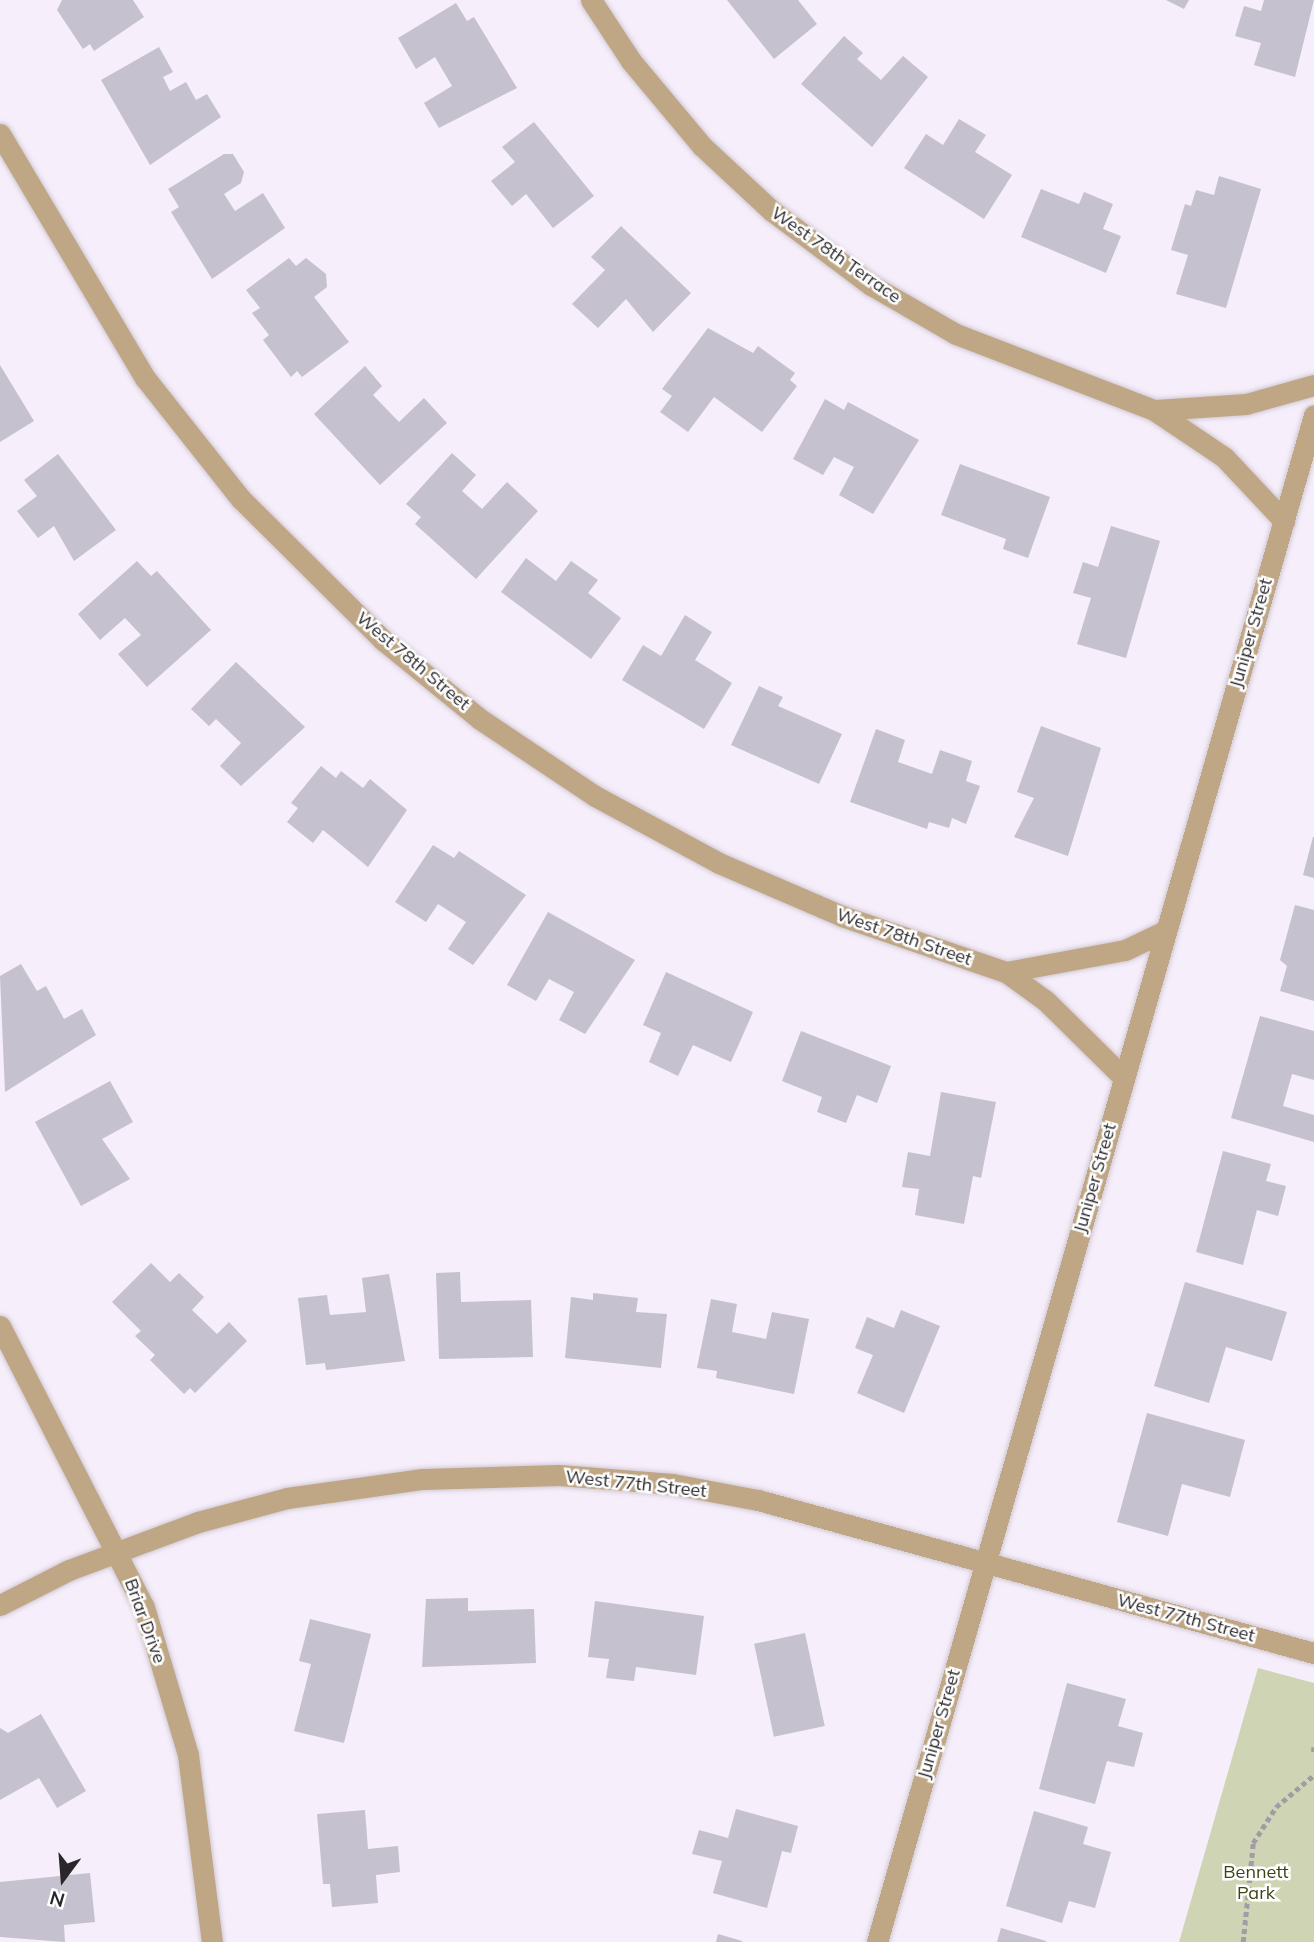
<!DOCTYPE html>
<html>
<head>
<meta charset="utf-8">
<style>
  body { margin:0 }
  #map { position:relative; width:1314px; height:1942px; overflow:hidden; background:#f6eefa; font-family:Mulish,sans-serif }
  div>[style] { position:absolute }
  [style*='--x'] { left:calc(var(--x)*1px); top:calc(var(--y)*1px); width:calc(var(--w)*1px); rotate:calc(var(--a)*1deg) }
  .green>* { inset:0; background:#cfd4b5 }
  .building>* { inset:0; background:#c5c1ce; transform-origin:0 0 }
  .path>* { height:4.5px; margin-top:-2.25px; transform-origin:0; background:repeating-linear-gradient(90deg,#a29ca5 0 5px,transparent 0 8.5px) }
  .roads { filter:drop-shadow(0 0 2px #d1cad5) drop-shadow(0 0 2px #d1cad5) }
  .street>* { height:21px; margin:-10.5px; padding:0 10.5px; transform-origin:10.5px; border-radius:10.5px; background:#bfa786 }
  span { translate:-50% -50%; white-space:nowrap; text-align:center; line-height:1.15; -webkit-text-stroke:5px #fff; paint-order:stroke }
  .street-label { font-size:18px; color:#29272b }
  .park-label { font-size:18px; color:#3d4313 }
  .north { position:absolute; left:28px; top:1844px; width:70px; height:70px; -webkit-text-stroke:5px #fff; paint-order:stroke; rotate:196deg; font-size:19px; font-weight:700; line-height:28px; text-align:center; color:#29272b }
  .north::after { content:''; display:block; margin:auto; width:24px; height:32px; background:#29272b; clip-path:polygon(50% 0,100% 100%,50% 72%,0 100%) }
</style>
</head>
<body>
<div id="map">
  <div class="green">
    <div style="clip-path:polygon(1258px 1668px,1314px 1683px,1314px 1942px,1179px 1942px)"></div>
  </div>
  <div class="building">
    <div style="clip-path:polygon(62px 0,133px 0,144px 17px,94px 51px,90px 44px,83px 49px,57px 10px)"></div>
    <div style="clip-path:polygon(727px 0,798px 0,817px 24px,774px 59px)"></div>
    <div style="clip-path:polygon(1166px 0,1189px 0,1184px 9px)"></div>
    <div style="clip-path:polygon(1264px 0,1314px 0,1295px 77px,1254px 65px,1261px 43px,1235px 36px,1244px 6px,1261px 11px)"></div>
    <div style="clip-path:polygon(456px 3px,467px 21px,474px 17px,517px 88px,439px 128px,424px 103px,452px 86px,435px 57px,416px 69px,398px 38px)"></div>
    <div style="clip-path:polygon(844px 36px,863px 53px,857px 59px,881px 80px,903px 56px,928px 77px,872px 147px,801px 84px)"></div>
    <div style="clip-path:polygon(159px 47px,173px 72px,163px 77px,170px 91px,186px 82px,196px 100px,207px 94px,221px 117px,150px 165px,101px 80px)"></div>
    <div style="clip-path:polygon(959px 119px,986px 135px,975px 152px,1012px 175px,984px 219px,904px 168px,926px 134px,943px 145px)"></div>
    <div style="clip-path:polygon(534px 122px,594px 196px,553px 228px,526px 194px,512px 206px,491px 181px,515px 162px,502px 147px)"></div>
    <div style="clip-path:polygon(224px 154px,233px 154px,244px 172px,241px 183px,224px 194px,235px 211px,263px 193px,285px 228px,212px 279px,171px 212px,179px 207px,168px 189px)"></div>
    <div style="clip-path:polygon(1219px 176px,1261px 189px,1226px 308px,1176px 294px,1188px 255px,1171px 250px,1185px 204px,1191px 206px,1196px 190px,1214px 195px)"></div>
    <div style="clip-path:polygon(1041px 189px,1079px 204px,1084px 192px,1113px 204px,1103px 229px,1121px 236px,1106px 273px,1021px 237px)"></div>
    <div style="clip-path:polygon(621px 226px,691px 293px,653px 332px,626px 299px,598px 328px,572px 304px,605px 270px,591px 257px)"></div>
    <div style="clip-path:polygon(289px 258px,296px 266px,306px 258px,326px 274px,327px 287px,314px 297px,349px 342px,302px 377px,297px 371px,291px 377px,263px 340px,269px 335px,252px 313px,260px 308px,246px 290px)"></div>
    <div style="clip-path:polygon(708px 328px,753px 353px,758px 346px,795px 373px,790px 380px,797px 386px,762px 432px,714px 397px,688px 432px,660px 412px,672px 396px,662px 389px)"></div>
    <div style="clip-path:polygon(0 365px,34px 421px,0 442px)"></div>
    <div style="clip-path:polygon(365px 366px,382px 386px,373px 395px,399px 422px,424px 398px,447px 423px,380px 485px,314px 414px)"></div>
    <div style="clip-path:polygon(825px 399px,844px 410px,848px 402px,919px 440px,873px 514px,839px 495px,854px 467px,834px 457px,823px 475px,793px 459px)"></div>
    <div style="clip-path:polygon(452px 453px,476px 475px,462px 491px,482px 509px,507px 482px,538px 511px,476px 579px,415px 524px,421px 517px,406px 504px)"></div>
    <div style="clip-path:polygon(58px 454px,116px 530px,74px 561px,54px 526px,38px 538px,17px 511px,37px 496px,24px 480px)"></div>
    <div style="clip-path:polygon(960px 464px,1050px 497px,1028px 558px,1003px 549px,1006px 539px,941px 515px)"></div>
    <div style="clip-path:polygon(1111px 526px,1160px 541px,1126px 658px,1077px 644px,1091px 598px,1073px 593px,1083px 562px,1098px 567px)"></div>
    <div style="clip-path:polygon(526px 558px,556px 581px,571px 561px,598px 580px,588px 593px,621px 618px,591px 659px,501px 592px)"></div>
    <div style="clip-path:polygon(137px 561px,151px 576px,157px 571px,211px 630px,147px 687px,118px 654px,141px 635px,125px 618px,100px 640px,78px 614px)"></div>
    <div style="clip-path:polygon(685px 615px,712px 632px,695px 660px,732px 683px,704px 729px,622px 680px,643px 645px,661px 656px)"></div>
    <div style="clip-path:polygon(236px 662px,305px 727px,241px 786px,220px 766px,241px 743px,216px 719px,209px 726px,191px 709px)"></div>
    <div style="clip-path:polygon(759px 686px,783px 697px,778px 706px,842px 734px,819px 784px,731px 745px)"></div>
    <div style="clip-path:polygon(1041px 726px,1101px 748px,1068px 856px,1014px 837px,1034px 798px,1017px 792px)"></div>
    <div style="clip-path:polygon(876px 729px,905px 740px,898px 762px,932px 774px,940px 750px,972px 761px,966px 781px,980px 786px,966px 824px,952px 818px,949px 828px,929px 822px,927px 829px,850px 802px)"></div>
    <div style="clip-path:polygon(321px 766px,336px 778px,341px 771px,363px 788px,370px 779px,407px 810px,368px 867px,323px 830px,313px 843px,287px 822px,298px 808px,291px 803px)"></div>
    <div style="clip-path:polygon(1313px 837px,1314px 837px,1314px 878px,1303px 875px)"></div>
    <div style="clip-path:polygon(433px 845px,454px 858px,459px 851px,526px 895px,473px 965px,448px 949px,466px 922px,438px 904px,426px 922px,395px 902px)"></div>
    <div style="clip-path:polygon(1295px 905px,1314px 910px,1314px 1001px,1280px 991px,1287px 966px,1280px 960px)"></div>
    <div style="clip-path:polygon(548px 912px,635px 960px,585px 1034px,559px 1020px,574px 992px,549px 979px,536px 1001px,507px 985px)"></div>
    <div style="clip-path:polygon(21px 964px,37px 991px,46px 986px,64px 1019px,82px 1009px,96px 1035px,5px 1092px,0 976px)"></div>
    <div style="clip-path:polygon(666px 972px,753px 1012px,731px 1062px,693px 1045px,678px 1076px,649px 1062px,661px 1033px,643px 1025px)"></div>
    <div style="clip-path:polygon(1260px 1016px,1314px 1031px,1314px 1080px,1292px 1074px,1283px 1106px,1314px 1115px,1314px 1142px,1231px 1118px)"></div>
    <div style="clip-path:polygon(801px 1031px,891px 1066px,877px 1103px,857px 1095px,846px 1123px,817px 1112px,822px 1097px,782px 1081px)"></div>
    <div style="clip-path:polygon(110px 1081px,133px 1122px,102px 1139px,130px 1179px,81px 1206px,35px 1122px)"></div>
    <div style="clip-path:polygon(941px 1092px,996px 1102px,981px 1178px,973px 1176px,964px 1224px,915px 1215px,919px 1189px,902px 1187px,908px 1152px,930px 1156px)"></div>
    <div style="clip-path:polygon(1223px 1151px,1271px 1164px,1266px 1181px,1286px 1186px,1278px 1216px,1257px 1210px,1243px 1265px,1196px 1252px)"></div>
    <div style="clip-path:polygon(151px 1263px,170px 1282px,179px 1273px,204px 1297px,192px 1310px,217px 1334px,229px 1322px,247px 1341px,195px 1393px,190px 1388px,184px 1394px,150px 1360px,155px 1355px,135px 1336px,141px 1331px,112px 1302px)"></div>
    <div style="clip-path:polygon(460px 1272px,461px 1302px,531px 1300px,533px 1357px,439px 1359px,436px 1273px)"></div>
    <div style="clip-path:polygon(389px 1274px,405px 1361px,326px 1370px,325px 1363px,306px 1365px,298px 1298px,327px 1295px,330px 1315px,366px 1312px,362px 1278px)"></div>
    <div style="clip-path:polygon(1185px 1282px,1287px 1312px,1272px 1361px,1226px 1347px,1209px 1403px,1154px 1386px)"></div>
    <div style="clip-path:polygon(593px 1293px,638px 1298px,636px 1312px,667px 1314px,661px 1368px,565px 1358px,571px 1297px,593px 1300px)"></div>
    <div style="clip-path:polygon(711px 1299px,737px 1304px,732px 1332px,766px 1339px,772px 1312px,809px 1319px,794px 1394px,716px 1378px,717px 1371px,697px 1368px)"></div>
    <div style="clip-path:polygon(901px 1310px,940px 1326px,904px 1413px,857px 1393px,873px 1355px,855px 1348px,867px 1317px,894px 1328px)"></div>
    <div style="clip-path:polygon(1147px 1413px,1245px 1440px,1230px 1497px,1182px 1484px,1168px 1536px,1117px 1522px)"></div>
    <div style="clip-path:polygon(468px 1598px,468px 1611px,534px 1609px,536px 1663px,422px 1667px,426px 1599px)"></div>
    <div style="clip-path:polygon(595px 1601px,704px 1616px,696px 1675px,636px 1667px,634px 1681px,606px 1678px,609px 1659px,588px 1657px)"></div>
    <div style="clip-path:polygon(310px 1619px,371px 1634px,344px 1743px,294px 1731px,311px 1664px,299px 1661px)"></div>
    <div style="left:805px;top:1633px;width:95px;height:52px;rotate:78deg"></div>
    <div style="clip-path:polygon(1067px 1683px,1126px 1699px,1118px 1726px,1143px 1733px,1134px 1767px,1107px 1761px,1095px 1804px,1039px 1789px)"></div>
    <div style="clip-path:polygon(41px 1714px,86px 1791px,57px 1808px,39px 1778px,0 1800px,0 1728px,8px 1733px)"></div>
    <div style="clip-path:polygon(736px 1809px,798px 1826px,791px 1853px,782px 1851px,767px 1908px,713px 1893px,722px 1861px,692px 1854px,699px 1830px,728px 1838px)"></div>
    <div style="clip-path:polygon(365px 1810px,368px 1849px,398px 1846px,400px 1872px,376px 1875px,378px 1903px,332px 1907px,330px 1884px,323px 1884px,317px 1814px)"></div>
    <div style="clip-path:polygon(1034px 1811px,1088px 1827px,1083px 1844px,1111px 1852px,1095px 1908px,1069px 1901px,1062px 1923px,1006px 1906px)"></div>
    <div style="clip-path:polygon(90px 1873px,95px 1922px,64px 1925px,65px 1942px,0 1937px,0 1882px)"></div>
    <div style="clip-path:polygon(1001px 1928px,1046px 1941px,1046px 1942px,997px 1942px)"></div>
    <div style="clip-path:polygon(718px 1934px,742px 1941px,742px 1942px,716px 1942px)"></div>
  </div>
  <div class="path">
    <div style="--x:1314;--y:1747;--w:7;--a:90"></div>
    <div style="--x:1243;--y:1942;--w:100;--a:-84.2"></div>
    <div style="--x:1253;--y:1843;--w:43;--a:-57.4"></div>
    <div style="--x:1276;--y:1807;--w:50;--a:-40.1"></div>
  </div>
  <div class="roads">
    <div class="street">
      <div style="--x:591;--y:0;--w:73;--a:56.7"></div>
      <div style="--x:631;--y:61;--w:111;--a:50.1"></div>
      <div style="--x:702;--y:146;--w:96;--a:42.9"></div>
      <div style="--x:772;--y:211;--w:124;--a:36.8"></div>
      <div style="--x:871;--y:285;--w:98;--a:30"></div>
      <div style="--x:956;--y:334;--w:212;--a:21"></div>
      <div style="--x:1154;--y:410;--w:84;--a:33.9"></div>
      <div style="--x:1224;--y:457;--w:88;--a:46.8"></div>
      <div style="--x:0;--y:134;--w:284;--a:59.3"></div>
      <div style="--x:145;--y:378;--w:154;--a:51.6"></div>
      <div style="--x:241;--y:499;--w:200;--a:44.8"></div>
      <div style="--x:383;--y:640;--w:125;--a:39.2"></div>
      <div style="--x:480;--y:719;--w:138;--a:33.8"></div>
      <div style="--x:595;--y:796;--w:141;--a:28.4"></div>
      <div style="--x:719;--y:863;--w:134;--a:23.3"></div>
      <div style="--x:842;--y:916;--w:173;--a:18.9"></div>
      <div style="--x:1006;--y:972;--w:49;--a:35.9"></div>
      <div style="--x:1046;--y:1001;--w:110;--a:44.6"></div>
      <div style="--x:1156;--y:410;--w:90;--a:-3.8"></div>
      <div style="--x:1246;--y:404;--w:71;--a:-15.6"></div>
      <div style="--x:1006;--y:972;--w:121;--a:-10.5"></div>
      <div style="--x:1125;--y:950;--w:42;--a:-25.3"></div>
      <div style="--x:0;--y:1326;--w:316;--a:62.9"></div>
      <div style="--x:144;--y:1607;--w:154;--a:73.4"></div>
      <div style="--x:188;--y:1755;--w:189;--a:82.7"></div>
      <div style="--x:0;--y:1605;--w:77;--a:-26.9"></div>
      <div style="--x:69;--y:1570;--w:138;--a:-20.4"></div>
      <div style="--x:198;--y:1522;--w:92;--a:-15.1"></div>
      <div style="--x:287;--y:1498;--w:137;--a:-8"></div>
      <div style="--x:423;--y:1479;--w:136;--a:-1.7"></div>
      <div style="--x:559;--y:1475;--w:114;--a:4.5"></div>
      <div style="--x:673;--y:1484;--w:86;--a:10.7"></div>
      <div style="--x:758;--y:1500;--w:577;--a:15.39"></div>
      <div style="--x:877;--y:1942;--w:1588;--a:-74.03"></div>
    </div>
  </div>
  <div class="street-label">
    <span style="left:836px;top:255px;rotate:35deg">West 78th Terrace</span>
    <span style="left:1251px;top:633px;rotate:-74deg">Juniper Street</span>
    <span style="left:413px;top:661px;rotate:40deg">West 78th Street</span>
    <span style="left:904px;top:937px;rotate:19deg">West 78th Street</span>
    <span style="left:1095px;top:1178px;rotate:-74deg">Juniper Street</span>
    <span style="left:636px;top:1484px;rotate:6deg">West 77th Street</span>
    <span style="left:1186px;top:1618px;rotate:15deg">West 77th Street</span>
    <span style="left:145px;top:1621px;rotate:70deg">Briar Drive</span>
    <span style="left:939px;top:1724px;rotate:-74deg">Juniper Street</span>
  </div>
  <div class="park-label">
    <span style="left:1256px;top:1883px">Bennett<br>Park</span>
  </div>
  <div class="north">N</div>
</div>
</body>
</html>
